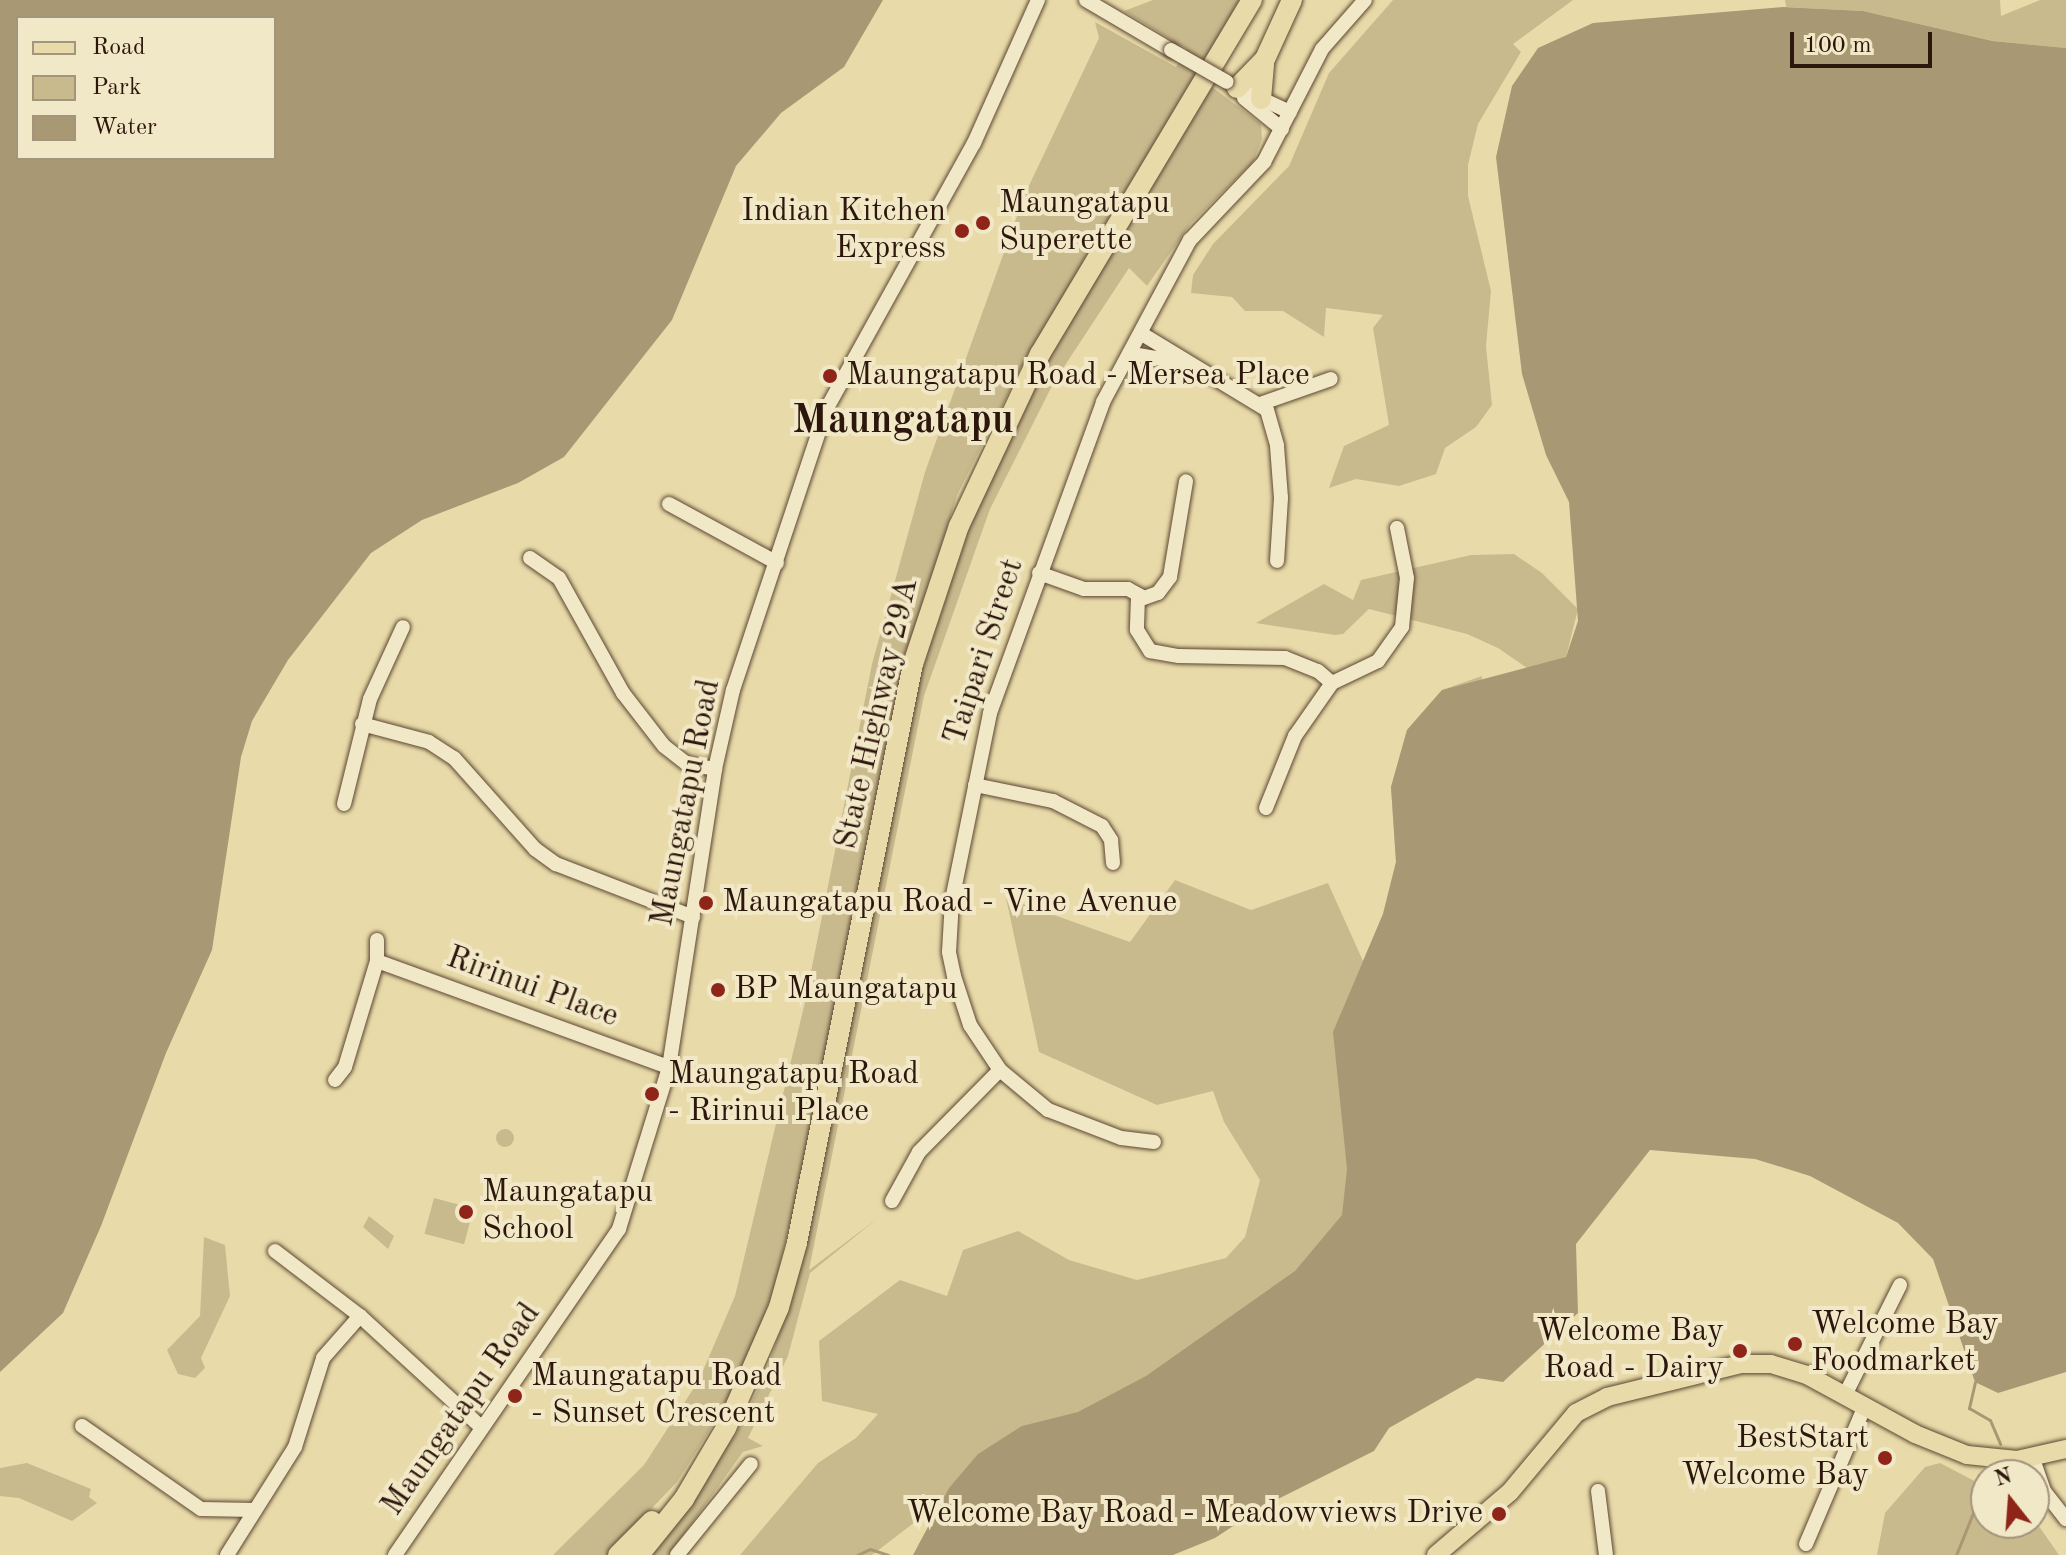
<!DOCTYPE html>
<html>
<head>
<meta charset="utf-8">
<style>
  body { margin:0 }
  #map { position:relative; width:2066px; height:1555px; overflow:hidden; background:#e9dba9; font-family:"Old Standard TT",serif }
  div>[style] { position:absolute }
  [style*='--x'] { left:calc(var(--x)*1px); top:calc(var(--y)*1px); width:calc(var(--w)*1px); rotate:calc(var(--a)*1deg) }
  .green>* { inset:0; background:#c9ba8e; transform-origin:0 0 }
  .round { border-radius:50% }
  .water>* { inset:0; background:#a99874 }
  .stream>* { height:3px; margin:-1.5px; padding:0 1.5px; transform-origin:1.5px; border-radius:1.5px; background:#a99874 }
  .roads { filter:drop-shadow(0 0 2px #5c4733) drop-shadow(0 0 2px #5c4733) }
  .minor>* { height:14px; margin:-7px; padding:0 7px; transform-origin:7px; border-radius:7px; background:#f1e8c7 }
  .major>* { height:18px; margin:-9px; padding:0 9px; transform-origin:9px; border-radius:9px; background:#e9dba9 }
  .highway>* { height:20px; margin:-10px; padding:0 10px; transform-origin:10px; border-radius:10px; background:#e9dba9 }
  .bridges { filter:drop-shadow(0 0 2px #5c4733) drop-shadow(0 0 2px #5c4733) }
  .minor-bridge>* { height:14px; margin:-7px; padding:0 7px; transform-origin:7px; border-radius:7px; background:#f1e8c7 }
  .dots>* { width:22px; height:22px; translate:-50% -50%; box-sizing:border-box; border:4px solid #f1e8c7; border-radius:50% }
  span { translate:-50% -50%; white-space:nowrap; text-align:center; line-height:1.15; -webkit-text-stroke:8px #f1e8c7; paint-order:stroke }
  .poi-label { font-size:32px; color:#2d160c }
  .left { translate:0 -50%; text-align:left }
  .right { translate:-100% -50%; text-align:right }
  .street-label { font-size:32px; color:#2d160c }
  .district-label { font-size:40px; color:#2d160c; font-weight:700 }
  .legend { position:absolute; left:16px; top:16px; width:260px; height:144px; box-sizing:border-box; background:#f1e8c7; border:2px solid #a3947c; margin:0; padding:10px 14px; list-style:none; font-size:24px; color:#2d160c }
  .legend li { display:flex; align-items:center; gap:16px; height:40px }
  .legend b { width:40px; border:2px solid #a3947c }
  .north { position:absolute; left:1970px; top:1459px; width:80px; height:80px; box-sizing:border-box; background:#f1e8c7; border:2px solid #a3947c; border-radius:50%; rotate:343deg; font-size:22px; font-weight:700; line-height:32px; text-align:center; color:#2d160c }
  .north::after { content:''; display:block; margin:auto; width:28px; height:36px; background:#8f2418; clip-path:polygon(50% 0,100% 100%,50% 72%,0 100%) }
  .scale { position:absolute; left:1790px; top:32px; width:142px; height:36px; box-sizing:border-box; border:4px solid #2d160c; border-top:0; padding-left:10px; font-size:24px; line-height:28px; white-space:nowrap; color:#2d160c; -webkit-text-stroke:6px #f1e8c7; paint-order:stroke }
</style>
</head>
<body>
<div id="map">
  <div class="green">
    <div style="clip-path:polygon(1153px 0,1240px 0,1027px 356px,957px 495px,896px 696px,796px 1200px,772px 1296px,732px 1394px,677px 1482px,607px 1555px,553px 1555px,644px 1465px,699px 1380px,735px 1296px,805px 1002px,872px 664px,925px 472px,1025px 194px,1099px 38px,1095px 22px,1176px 67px,1187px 49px,1124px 11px)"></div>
    <div style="clip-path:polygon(1393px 0,1573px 0,1513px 44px,1521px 52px,1478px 124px,1468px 165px,1468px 196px,1491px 291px,1486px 346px,1492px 405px,1476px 427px,1445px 448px,1436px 474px,1399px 486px,1356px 479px,1329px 488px,1344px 446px,1389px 425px,1373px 328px,1383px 315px,1326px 308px,1324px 337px,1283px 311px,1245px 311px,1232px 297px,1191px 293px,1193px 275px,1213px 244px,1289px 166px,1329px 73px)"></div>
    <div style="clip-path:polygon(1785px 0,2000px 0,2001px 16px,2040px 0,2066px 0,2066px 48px,1994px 41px,1863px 11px,1786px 7px)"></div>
    <div style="clip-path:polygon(1208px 84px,1261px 124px,1262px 139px,1253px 162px,1191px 223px,1147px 286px,1129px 268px,1054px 382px,990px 509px,924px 696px,809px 1270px,878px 1218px,810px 1273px,788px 1356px,748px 1438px,763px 1446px,743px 1452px,669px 1555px,648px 1555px,736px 1434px,765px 1375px,794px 1291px,921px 656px,1002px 439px)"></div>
    <div style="clip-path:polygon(1514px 554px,1542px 573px,1578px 609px,1566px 657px,1530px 670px,1498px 648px,1467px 634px,1369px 609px,1343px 634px,1335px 635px,1256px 623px,1324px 584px,1353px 600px,1361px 580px,1471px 555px)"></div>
    <div style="clip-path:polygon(1482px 676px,1464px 1187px,916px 1550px,941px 1502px,872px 1555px,740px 1555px,818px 1463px,856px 1438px,878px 1414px,822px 1401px,819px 1341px,900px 1280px,947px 1296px,963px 1250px,1018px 1231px,1069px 1260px,1137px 1280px,1226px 1258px,1245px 1237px,1260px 1180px,1224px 1122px,1213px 1091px,1157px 1105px,1039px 1052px,1006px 898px,1130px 942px,1175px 880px,1251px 910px,1328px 883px,1363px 961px,1383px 914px,1396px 862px,1391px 787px,1407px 730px,1442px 690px)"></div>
    <div class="round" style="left:496px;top:1129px;width:18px;height:18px"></div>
    <div style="left:434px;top:1198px;width:41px;height:37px;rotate:15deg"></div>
    <div style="clip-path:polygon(369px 1216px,394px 1236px,388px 1249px,363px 1227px)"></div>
    <div style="clip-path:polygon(204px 1237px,225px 1245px,230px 1296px,201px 1358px,205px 1368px,195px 1378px,178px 1374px,167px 1350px,200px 1316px)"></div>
    <div style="clip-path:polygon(27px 1463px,91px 1489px,89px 1497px,97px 1503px,72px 1521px,19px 1498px,0 1496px,0 1468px)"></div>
    <div style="clip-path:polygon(1940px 1463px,1986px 1487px,1986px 1523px,2034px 1523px,2034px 1519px,2059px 1555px,1877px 1555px,1885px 1513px,1925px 1467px)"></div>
  </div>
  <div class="water">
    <div style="clip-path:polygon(evenodd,0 0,883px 0,844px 67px,781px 113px,736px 166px,672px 320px,564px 457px,518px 483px,422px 520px,371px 553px,288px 660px,252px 721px,241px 757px,212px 950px,166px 1053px,101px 1226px,63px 1313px,0 1372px,0 0,18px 18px,274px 18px,274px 158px,18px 158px,18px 18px)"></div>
    <div style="clip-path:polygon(1783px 7px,1863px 11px,1993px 41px,2066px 48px,2066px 1372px,1998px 1393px,1975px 1382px,1933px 1259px,1898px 1223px,1810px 1176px,1755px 1159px,1650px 1150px,1576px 1244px,1578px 1313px,1503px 1382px,1477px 1378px,1389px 1428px,1374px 1451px,1262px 1507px,1215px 1538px,1173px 1555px,913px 1555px,949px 1488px,978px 1454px,1022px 1426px,1078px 1412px,1146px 1376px,1295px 1271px,1342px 1215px,1347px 1169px,1333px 1032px,1383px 914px,1396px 862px,1391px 787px,1407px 730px,1442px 690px,1566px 657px,1578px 621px,1569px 502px,1546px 455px,1522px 374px,1496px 157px,1512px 86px,1538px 48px,1593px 23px)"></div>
  </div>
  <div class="stream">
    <div style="--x:1975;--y:1382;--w:27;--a:103"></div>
    <div style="--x:1969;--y:1408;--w:24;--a:30"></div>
    <div style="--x:1990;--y:1420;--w:26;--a:67"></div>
    <div style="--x:1999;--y:1475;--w:2;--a:-63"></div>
    <div style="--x:857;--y:1555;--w:14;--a:-25"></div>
    <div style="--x:870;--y:1549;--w:19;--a:18"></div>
    <div style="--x:1956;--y:1555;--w:51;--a:-68"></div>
    <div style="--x:1975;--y:1508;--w:14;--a:-36"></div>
  </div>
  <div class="roads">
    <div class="minor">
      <div style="--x:1086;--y:0;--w:99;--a:30.5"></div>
      <div style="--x:1232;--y:85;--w:64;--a:25"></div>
      <div style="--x:1244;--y:98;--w:49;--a:39.2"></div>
      <div style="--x:1142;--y:334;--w:146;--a:31.3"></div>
      <div style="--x:1267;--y:410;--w:37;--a:74"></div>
      <div style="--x:1277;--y:446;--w:52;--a:85.6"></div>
      <div style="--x:1281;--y:498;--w:63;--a:93.6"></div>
      <div style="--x:1132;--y:354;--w:54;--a:9.6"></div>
      <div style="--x:1260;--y:404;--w:75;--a:-19.4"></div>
      <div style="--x:669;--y:504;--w:123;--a:28.6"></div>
      <div style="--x:530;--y:558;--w:35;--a:35"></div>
      <div style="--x:559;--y:578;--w:132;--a:60.9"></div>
      <div style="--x:623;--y:693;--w:67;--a:52.3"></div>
      <div style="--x:664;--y:746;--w:28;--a:38"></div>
      <div style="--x:686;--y:763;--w:30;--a:12"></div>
      <div style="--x:1039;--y:573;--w:48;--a:19.6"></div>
      <div style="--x:1084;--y:589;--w:44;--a:0"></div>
      <div style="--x:1128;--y:589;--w:18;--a:29"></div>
      <div style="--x:1144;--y:598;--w:15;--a:-20"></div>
      <div style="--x:1158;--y:593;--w:20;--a:-53"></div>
      <div style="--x:1170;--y:577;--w:97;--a:-80.5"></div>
      <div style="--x:1138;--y:597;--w:33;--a:92"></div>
      <div style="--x:1137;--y:630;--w:25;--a:58"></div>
      <div style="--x:1150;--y:651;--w:29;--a:10"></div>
      <div style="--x:1179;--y:656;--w:106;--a:1.1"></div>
      <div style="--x:1285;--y:658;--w:35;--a:22"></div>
      <div style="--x:1318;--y:671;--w:18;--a:41"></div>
      <div style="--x:1332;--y:683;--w:51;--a:-25.6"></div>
      <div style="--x:1378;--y:661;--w:42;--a:-54.8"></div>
      <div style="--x:1402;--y:627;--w:49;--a:-84.2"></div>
      <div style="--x:1407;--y:578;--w:51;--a:-101.3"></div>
      <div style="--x:362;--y:724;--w:69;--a:15"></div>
      <div style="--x:429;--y:742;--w:30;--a:33"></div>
      <div style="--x:454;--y:758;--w:122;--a:48.3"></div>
      <div style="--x:535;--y:849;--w:26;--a:36"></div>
      <div style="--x:556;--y:864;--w:147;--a:21.1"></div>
      <div style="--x:975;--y:785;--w:80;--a:11.6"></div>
      <div style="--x:1053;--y:801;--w:55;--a:27"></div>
      <div style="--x:1102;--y:826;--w:17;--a:57"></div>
      <div style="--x:1111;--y:840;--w:23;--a:85"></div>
      <div style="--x:344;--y:804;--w:108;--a:-76.1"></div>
      <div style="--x:370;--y:699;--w:79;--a:-65.4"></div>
      <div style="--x:1266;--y:808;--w:78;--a:-68.1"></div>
      <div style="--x:1295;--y:736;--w:65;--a:-55.1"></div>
      <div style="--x:377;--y:961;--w:311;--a:20"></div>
      <div style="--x:335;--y:1080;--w:16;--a:-52"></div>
      <div style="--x:345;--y:1067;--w:111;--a:-73.2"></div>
      <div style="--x:377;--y:961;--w:21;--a:-90"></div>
      <div style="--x:1154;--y:1142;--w:33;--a:-173"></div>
      <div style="--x:1121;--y:1138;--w:78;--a:-159"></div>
      <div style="--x:1048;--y:1110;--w:62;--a:-140.2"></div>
      <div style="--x:1000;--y:1070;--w:54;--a:-123.7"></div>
      <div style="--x:970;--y:1025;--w:52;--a:-108.1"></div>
      <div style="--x:954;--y:976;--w:25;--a:-102"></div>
      <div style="--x:949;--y:952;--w:52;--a:-86.7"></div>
      <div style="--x:952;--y:900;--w:191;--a:-78.5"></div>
      <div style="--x:990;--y:713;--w:331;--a:-70"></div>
      <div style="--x:1103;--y:402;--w:184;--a:-61.8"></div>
      <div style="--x:1190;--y:240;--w:108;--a:-46.5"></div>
      <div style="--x:1264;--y:162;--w:127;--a:-62.8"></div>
      <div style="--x:1322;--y:49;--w:65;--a:-48.7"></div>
      <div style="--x:892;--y:1201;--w:56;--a:-61.1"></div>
      <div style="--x:919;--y:1152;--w:115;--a:-45.4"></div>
      <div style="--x:275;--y:1251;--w:107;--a:37.4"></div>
      <div style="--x:360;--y:1316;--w:164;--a:42.5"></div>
      <div style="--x:1845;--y:1395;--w:123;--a:-63.4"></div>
      <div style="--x:82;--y:1426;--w:145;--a:34.9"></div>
      <div style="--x:201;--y:1509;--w:54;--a:1.1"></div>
      <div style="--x:2033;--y:1459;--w:34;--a:71"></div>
      <div style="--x:2044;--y:1491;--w:36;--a:52"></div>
      <div style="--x:1598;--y:1491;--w:64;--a:82.9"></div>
      <div style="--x:1806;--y:1544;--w:150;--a:-66.9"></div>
      <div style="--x:227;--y:1555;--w:128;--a:-57.8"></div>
      <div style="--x:295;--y:1447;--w:93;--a:-72.5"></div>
      <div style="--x:323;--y:1358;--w:56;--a:-48.6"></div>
      <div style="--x:395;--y:1555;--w:396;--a:-55.5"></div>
      <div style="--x:619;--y:1229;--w:170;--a:-72.8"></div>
      <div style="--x:669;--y:1067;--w:302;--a:-81.2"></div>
      <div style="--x:715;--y:769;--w:81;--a:-77.2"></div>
      <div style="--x:733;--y:690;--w:297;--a:-71.6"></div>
      <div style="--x:827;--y:408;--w:303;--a:-61"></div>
      <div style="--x:974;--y:143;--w:157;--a:-65.9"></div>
      <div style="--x:677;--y:1555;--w:117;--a:-50.9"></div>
    </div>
    <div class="major">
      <div style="--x:1436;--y:1555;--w:97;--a:-40.4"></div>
      <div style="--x:1510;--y:1492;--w:103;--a:-50.1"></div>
      <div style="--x:1576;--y:1413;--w:35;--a:-27"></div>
      <div style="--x:1607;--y:1397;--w:138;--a:-13.8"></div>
      <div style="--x:1741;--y:1364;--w:30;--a:0"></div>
      <div style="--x:1771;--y:1364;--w:38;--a:17"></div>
      <div style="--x:1807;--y:1375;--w:123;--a:28.6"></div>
      <div style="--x:1915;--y:1434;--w:56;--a:22"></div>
      <div style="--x:1967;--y:1455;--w:50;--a:5.7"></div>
      <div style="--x:2017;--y:1460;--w:50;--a:-12.7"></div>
    </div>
    <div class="highway">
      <div style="--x:1237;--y:88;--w:40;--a:-46"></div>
      <div style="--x:1265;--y:59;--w:65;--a:-65.4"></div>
      <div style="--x:1261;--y:99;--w:36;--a:-85"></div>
      <div style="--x:618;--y:1555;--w:48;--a:-45"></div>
      <div style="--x:639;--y:1555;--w:72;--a:-51.2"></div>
      <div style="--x:684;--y:1499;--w:82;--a:-59.4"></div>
      <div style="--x:726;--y:1428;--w:132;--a:-66.3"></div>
      <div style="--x:779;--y:1307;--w:66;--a:-74.3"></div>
      <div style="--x:797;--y:1243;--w:591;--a:-78.67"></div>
      <div style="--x:913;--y:664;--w:145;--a:-71.6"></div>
      <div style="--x:959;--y:526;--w:190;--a:-64.8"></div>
      <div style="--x:1040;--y:354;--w:413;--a:-59.1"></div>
    </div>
  </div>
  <div class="bridges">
    <div class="minor-bridge">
      <div style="--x:1171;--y:50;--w:64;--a:29.7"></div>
    </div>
  </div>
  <div class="dots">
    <div style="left:983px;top:223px;background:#8f2418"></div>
    <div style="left:962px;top:231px;background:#8f2418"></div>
    <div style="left:830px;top:376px;background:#8f2418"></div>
    <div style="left:706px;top:903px;background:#8f2418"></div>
    <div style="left:718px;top:990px;background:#8f2418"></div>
    <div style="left:652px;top:1094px;background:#8f2418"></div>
    <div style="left:466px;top:1212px;background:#8f2418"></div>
    <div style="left:1795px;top:1344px;background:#8f2418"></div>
    <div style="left:1740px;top:1351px;background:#8f2418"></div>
    <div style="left:515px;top:1396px;background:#8f2418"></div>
    <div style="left:1885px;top:1458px;background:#8f2418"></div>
    <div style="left:1499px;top:1514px;background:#8f2418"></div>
  </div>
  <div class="poi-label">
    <span class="left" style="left:999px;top:223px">Maungatapu<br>Superette</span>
    <span class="right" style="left:946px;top:231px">Indian Kitchen<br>Express</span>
    <span class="left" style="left:846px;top:376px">Maungatapu Road - Mersea Place</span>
    <span class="left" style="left:722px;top:903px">Maungatapu Road - Vine Avenue</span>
    <span class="left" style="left:734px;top:990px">BP Maungatapu</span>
    <span class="left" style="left:668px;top:1094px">Maungatapu Road<br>- Ririnui Place</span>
    <span class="left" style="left:482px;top:1212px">Maungatapu<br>School</span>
    <span class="left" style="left:1811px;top:1344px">Welcome Bay<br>Foodmarket</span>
    <span class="right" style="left:1724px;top:1351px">Welcome Bay<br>Road - Dairy</span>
    <span class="left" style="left:531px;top:1396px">Maungatapu Road<br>- Sunset Crescent</span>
    <span class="right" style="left:1869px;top:1458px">BestStart<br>Welcome Bay</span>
    <span class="right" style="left:1483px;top:1514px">Welcome Bay Road - Meadowviews Drive</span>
  </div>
  <div class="street-label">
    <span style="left:985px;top:652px;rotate:-72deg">Taipari Street</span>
    <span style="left:878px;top:714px;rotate:-77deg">State Highway 29A</span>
    <span style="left:687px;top:803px;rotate:-79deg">Maungatapu Road</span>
    <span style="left:532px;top:988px;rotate:20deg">Ririnui Place</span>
    <span style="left:462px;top:1410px;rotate:-55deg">Maungatapu Road</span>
  </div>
  <div class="district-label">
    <span style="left:903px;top:422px">Maungatapu</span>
  </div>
  <ul class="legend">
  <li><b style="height:10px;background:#e9dba9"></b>Road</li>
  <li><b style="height:22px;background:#c9ba8e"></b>Park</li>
  <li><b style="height:22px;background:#a99874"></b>Water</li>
  </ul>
  <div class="north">N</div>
  <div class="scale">100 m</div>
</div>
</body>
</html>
